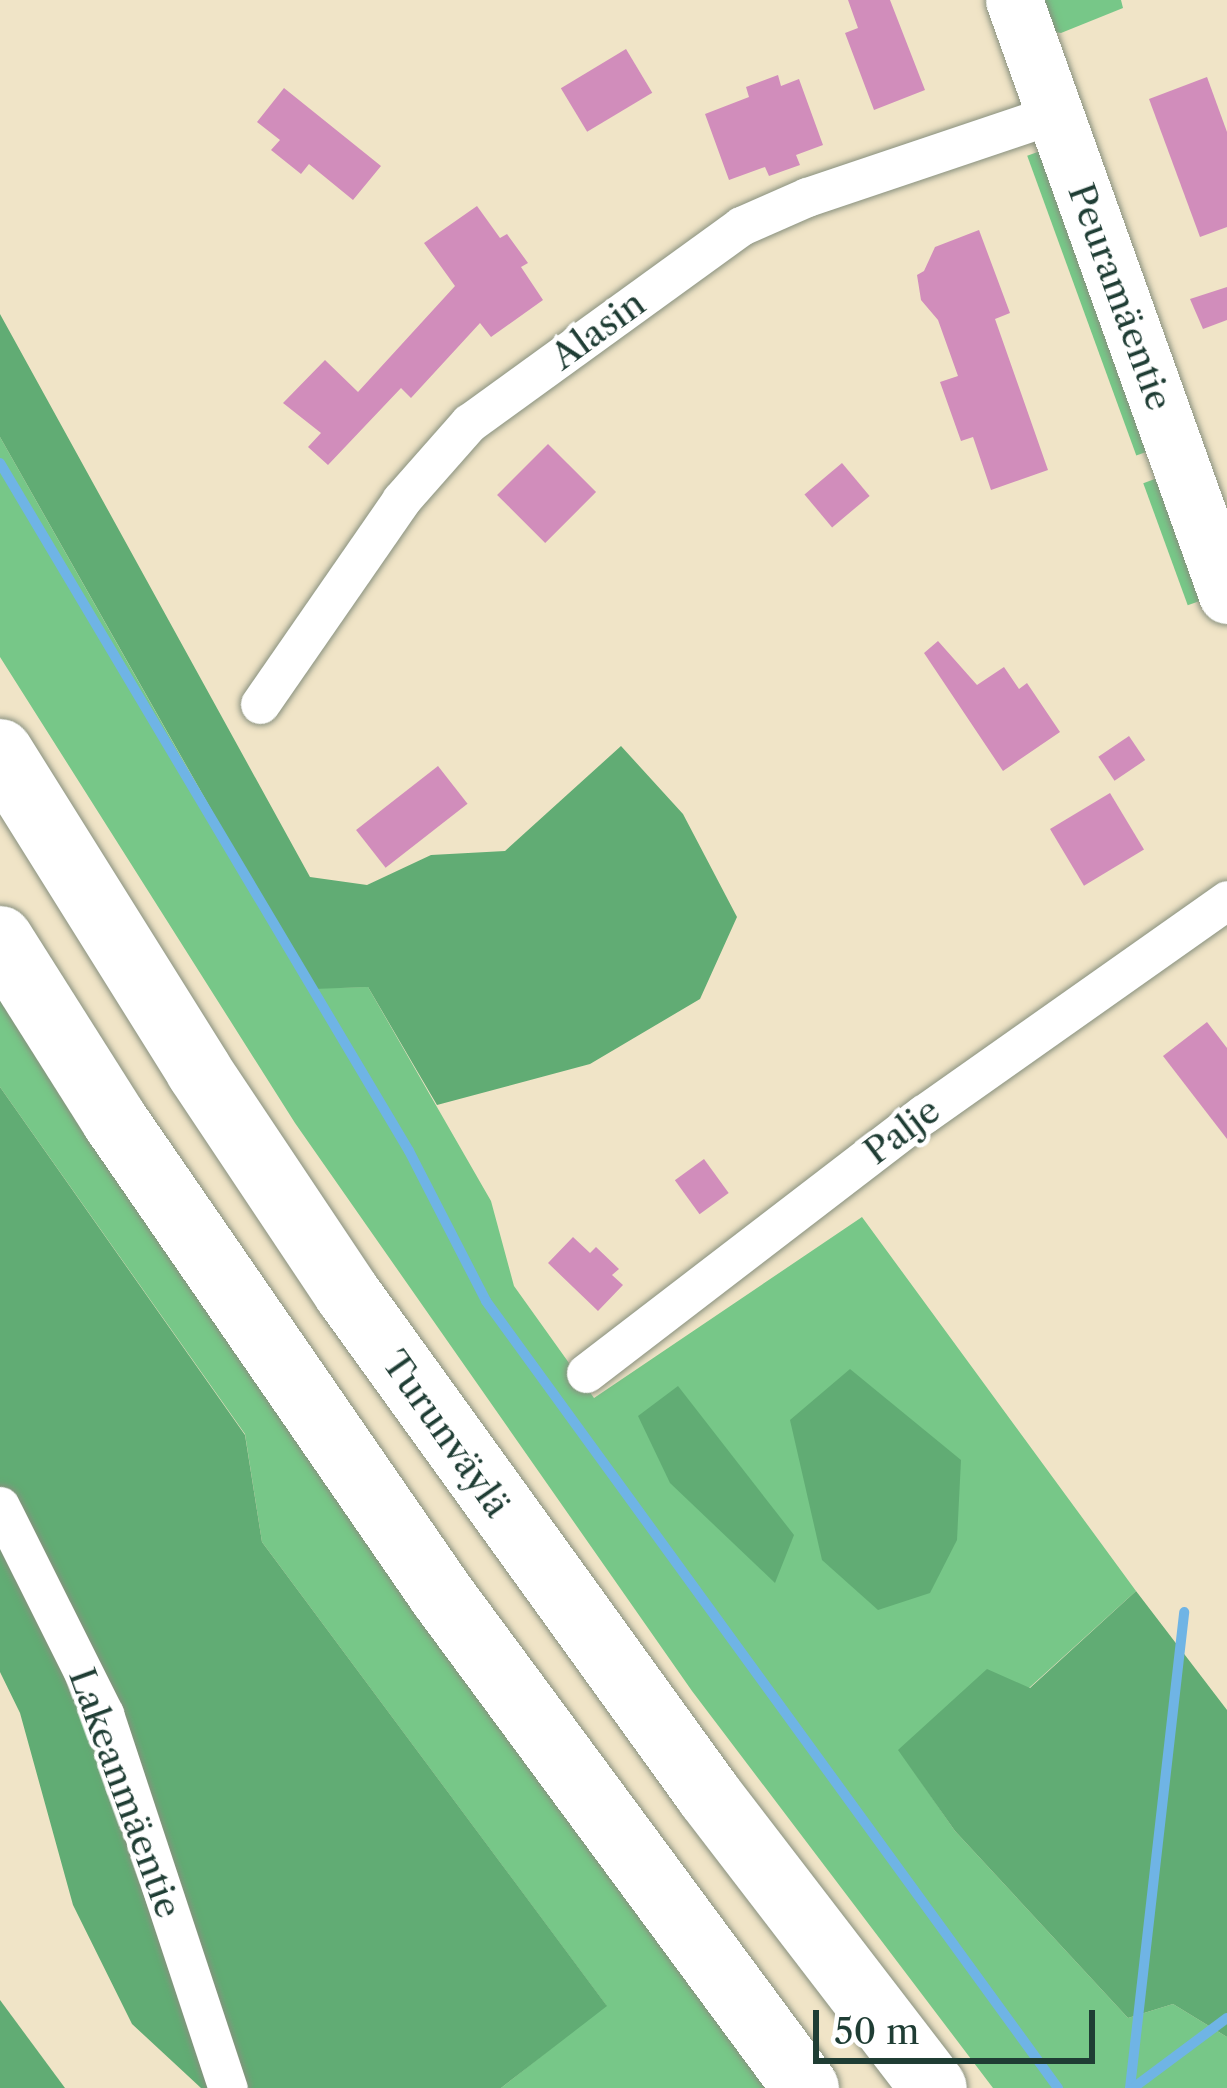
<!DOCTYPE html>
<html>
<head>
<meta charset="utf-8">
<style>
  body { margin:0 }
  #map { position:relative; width:1227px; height:2088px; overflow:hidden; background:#f0e4c7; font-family:"Libre Caslon Text",serif }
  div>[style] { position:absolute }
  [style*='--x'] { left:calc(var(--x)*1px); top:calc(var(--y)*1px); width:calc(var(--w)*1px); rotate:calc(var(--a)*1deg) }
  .green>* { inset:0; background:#77c788; transform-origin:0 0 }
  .forest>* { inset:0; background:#61ac74 }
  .stream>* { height:10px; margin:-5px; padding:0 5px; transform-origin:5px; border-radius:5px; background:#6fb4e5 }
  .building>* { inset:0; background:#d18dbb; transform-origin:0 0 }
  .roads { filter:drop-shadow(0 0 3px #88907e) drop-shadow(0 0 3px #88907e) }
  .street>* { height:39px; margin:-19.5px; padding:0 19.5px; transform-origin:19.5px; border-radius:19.5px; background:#fff }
  .secondary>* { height:57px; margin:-28.5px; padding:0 28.5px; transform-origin:28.5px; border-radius:28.5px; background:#fff }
  .highway>* { height:66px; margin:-33px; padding:0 33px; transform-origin:33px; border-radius:33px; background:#fff }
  span { translate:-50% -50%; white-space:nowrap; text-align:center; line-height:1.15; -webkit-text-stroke:9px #fff; paint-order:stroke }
  .street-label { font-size:36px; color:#1f3d34 }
  .scale { position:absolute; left:813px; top:2010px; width:282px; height:54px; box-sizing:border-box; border:6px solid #1f3d34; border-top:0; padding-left:15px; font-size:36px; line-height:42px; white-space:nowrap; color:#1f3d34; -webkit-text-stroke:9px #fff; paint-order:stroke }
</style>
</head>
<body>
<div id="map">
  <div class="green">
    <div style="clip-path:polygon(1043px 0,1121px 0,1123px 8px,1061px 33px,1055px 32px)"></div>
    <div style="left:1046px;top:149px;width:319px;height:20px;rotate:70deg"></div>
    <div style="clip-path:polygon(0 437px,312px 988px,368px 987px,491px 1201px,514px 1286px,594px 1398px,862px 1217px,1136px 1591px,1029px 1688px,899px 1750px,955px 1831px,1128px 2018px,1173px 2004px,1227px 2037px,1227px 2088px,993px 2088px,692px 1691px,295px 1123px,0 657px)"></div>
    <div style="left:1163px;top:476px;width:130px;height:21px;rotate:70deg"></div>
    <div style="clip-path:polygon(0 987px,774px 2088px,501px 2088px,606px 2005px,262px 1542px,245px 1434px,0 1087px)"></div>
  </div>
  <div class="forest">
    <div style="clip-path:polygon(0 314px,310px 877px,367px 885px,431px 855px,505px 851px,621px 746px,683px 814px,737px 917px,700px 999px,590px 1064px,437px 1105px,368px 987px,313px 989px,0 437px)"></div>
    <div style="clip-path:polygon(0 1087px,245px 1435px,262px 1542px,607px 2006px,501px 2088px,201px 2088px,132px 2024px,73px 1905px,20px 1713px,0 1672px)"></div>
    <div style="clip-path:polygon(850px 1369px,961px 1460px,957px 1540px,930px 1593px,878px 1610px,822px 1560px,790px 1420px)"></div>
    <div style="clip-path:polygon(678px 1386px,794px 1535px,775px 1583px,670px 1483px,638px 1416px)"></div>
    <div style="clip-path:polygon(1136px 1591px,1227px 1710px,1227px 2037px,1173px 2004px,1128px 2018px,955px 1831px,898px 1750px,987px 1669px,1030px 1688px)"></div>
    <div style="clip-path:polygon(0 2000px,65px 2088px,0 2088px)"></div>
  </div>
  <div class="stream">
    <div style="--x:0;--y:463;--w:800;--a:59.27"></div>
    <div style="--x:409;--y:1151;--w:169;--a:62.8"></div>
    <div style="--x:486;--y:1301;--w:973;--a:53.99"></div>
    <div style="--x:1130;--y:2088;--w:479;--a:-83.5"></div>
    <div style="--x:1133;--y:2088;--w:117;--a:-36.7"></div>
  </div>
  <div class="building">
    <div style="clip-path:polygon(848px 0,890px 0,925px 90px,874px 110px,845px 33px,858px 28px)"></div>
    <div style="left:626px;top:49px;width:51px;height:76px;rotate:59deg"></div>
    <div style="clip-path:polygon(778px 75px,781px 86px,799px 79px,823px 145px,796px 155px,800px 165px,769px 176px,765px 167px,729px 180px,705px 114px,749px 97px,746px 87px)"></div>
    <div style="clip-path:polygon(1207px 77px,1227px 132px,1227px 227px,1200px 237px,1149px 99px)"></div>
    <div style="clip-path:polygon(284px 88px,381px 166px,353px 200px,309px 164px,301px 174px,271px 150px,280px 140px,257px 122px)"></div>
    <div style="clip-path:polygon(477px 206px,500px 238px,507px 234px,528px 263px,521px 267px,543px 300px,491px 337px,480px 323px,411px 398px,401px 388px,328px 465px,308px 447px,321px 433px,283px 403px,325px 360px,358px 392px,455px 286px,424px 243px)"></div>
    <div style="clip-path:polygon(979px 230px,1010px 313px,995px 319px,1048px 470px,991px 490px,973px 437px,961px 441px,940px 382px,958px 376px,938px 320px,921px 300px,917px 275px,924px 271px,935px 247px)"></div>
    <div style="clip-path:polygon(1227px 287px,1227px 320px,1203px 329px,1190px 299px)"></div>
    <div style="left:548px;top:444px;width:68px;height:72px;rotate:45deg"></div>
    <div style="left:842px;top:463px;width:43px;height:49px;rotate:50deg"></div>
    <div style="clip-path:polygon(938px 641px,977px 685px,1004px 667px,1019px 689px,1027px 683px,1060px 732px,1003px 771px,924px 653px)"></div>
    <div style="left:1129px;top:736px;width:29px;height:37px;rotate:56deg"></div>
    <div style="left:438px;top:766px;width:48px;height:104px;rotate:52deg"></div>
    <div style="left:1110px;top:793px;width:66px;height:70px;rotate:59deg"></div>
    <div style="clip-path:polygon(1207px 1022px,1227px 1048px,1227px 1139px,1163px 1056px)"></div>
    <div style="left:704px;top:1159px;width:42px;height:36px;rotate:54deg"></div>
    <div style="clip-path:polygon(573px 1237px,590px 1253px,596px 1247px,619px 1269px,612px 1275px,623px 1285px,598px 1311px,548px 1263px)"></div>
  </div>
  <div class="roads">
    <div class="street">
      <div style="--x:260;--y:704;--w:248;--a:-55.3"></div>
      <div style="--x:401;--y:500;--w:103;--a:-48.6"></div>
      <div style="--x:469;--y:423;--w:336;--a:-35.9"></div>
      <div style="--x:741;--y:226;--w:72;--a:-23.7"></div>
      <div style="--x:807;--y:197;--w:261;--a:-18.6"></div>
      <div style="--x:586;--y:1373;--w:426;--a:-37.5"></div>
      <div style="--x:924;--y:1114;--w:371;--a:-35.2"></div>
      <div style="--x:0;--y:1506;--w:233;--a:63.4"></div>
      <div style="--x:104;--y:1714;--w:394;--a:71.7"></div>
    </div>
    <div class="secondary">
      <div style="--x:1014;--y:0;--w:632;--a:70.3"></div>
    </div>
    <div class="highway">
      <div style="--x:0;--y:752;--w:376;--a:58"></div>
      <div style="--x:199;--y:1071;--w:267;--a:56.3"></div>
      <div style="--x:347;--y:1293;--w:619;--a:54.2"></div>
      <div style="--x:709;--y:1795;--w:369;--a:52.5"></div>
      <div style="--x:0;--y:939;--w:215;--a:57.7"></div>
      <div style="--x:115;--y:1121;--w:574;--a:55.42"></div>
      <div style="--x:441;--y:1594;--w:614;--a:53.54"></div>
    </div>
  </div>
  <div class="street-label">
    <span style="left:1120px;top:297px;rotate:70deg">Peuramäentie</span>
    <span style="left:598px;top:330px;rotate:-36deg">Alasin</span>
    <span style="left:902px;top:1131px;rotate:-37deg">Palje</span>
    <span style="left:446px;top:1434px;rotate:55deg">Turunväylä</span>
    <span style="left:125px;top:1793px;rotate:70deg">Lakeanmäentie</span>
  </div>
  <div class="scale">50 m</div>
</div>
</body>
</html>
